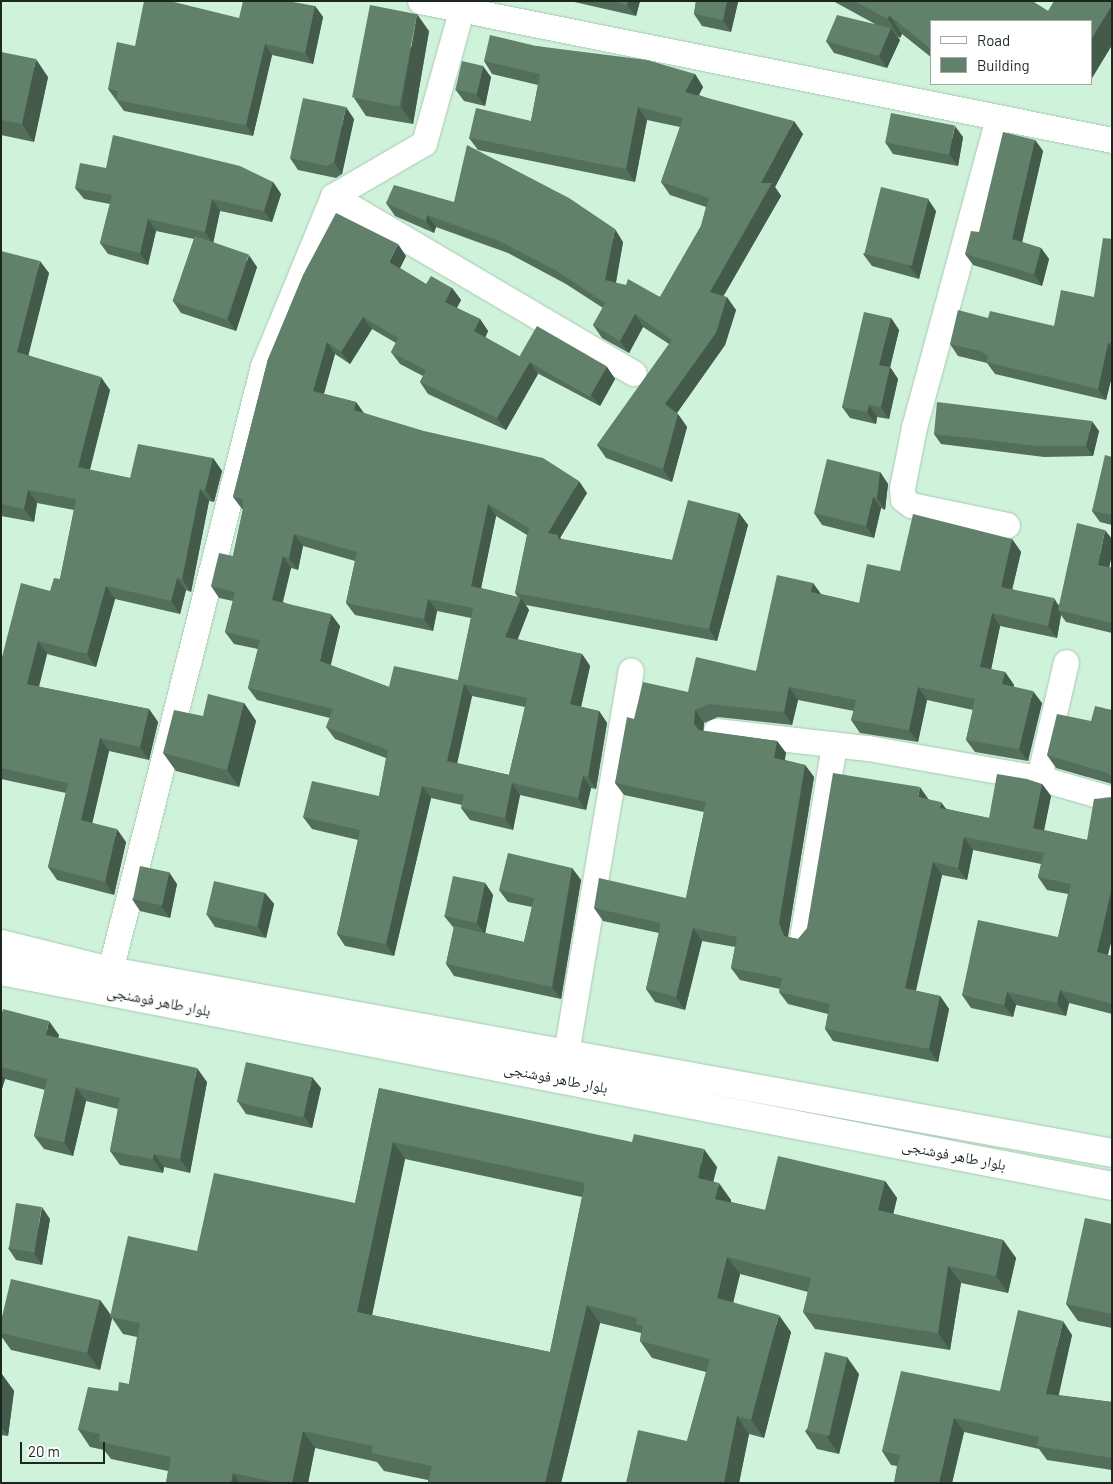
<!DOCTYPE html>
<html>
<head>
<meta charset="utf-8">
<style>
  body { margin:0 }
  #map { position:relative; width:1113px; height:1484px; overflow:hidden; background:#cff2da; font-family:Barlow,"Noto Naskh Arabic",sans-serif }
  div>[style] { position:absolute }
  [style*='--x'] { left:calc(var(--x)*1px); top:calc(var(--y)*1px); width:calc(var(--w)*1px); rotate:calc(var(--a)*1deg) }
  .roads { filter:drop-shadow(0 0 1px #a7c9b2) drop-shadow(0 0 1px #a7c9b2) }
  .minor>* { height:25px; margin:-12.5px; padding:0 12.5px; transform-origin:12.5px; border-radius:12.5px; background:#fff }
  .tertiary>* { height:28px; margin:-14px; padding:0 14px; transform-origin:14px; border-radius:14px; background:#fff }
  .wall>* { inset:0; background:#536f5c }
  .shaded-wall>* { inset:0; background:#445a4b }
  .building>* { inset:0; background:#61816b; transform-origin:0 0 }
  span { translate:-50% -50%; white-space:nowrap; text-align:center; line-height:1.15; -webkit-text-stroke:4px #fff; paint-order:stroke }
  .street-label { font-size:15px; color:#1b2820 }
  .frame { position:absolute; inset:0; border:2px solid #1b2820; pointer-events:none }
  .legend { position:absolute; left:930px; top:20px; width:162px; height:65px; box-sizing:border-box; background:#fff; border:1px solid #a4a9a6; margin:0; padding:6px 9px; list-style:none; font-size:15px; color:#1b2820 }
  .legend li { display:flex; align-items:center; gap:10px; height:25px }
  .legend b { width:25px; border:1px solid #a4a9a6 }
  .scale { position:absolute; left:20px; top:1442px; width:85px; height:22px; box-sizing:border-box; border:2px solid #1b2820; border-top:0; padding-left:6px; font-size:15px; line-height:18px; white-space:nowrap; color:#1b2820; -webkit-text-stroke:4px #fff; paint-order:stroke }
</style>
</head>
<body>
<div id="map">
  <div class="roads">
    <div class="minor">
      <div style="--x:420;--y:1;--w:706;--a:11.36"></div>
      <div style="--x:998;--y:118;--w:320;--a:105.2"></div>
      <div style="--x:914;--y:427;--w:62;--a:101.1"></div>
      <div style="--x:902;--y:488;--w:11;--a:85"></div>
      <div style="--x:903;--y:499;--w:10;--a:37"></div>
      <div style="--x:911;--y:505;--w:98;--a:11.8"></div>
      <div style="--x:333;--y:196;--w:349;--a:30.5"></div>
      <div style="--x:716;--y:731;--w:153;--a:6.4"></div>
      <div style="--x:868;--y:748;--w:174;--a:10"></div>
      <div style="--x:1039;--y:778;--w:76;--a:16"></div>
      <div style="--x:1039;--y:778;--w:119;--a:-76.9"></div>
      <div style="--x:802;--y:938;--w:196;--a:-80.6"></div>
      <div style="--x:110;--y:971;--w:624;--a:-75.81"></div>
      <div style="--x:263;--y:366;--w:184;--a:-67.6"></div>
      <div style="--x:333;--y:196;--w:105;--a:-30.2"></div>
      <div style="--x:424;--y:143;--w:140;--a:-74.3"></div>
      <div style="--x:566;--y:1053;--w:388;--a:-80.4"></div>
    </div>
    <div class="tertiary">
      <div style="--x:1;--y:944;--w:112;--a:13.9"></div>
      <div style="--x:110;--y:971;--w:1018;--a:10.29"></div>
      <div style="--x:1;--y:971;--w:1132;--a:10.95"></div>
    </div>
  </div>
  <div class="wall">
    <div style="clip-path:polygon(570px 1px,640px 1px,636px 16px)"></div>
    <div style="clip-path:polygon(696px 1px,737px 1px,738px 2px,731px 32px,702px 26px,694px 14px)"></div>
    <div style="clip-path:polygon(833px 1px,1032px 1px,1048px 11px,1112px 2px,1112px 45px,1092px 78px,1092px 21px,932px 21px,932px 58px,902px 34px,900px 38px,897px 36px,900px 40px,887px 68px,834px 53px,826px 41px,875px 24px)"></div>
    <div style="clip-path:polygon(315px 6px,323px 17px,313px 64px,272px 55px,253px 136px,124px 111px,108px 89px,135px 46px,239px 18px)"></div>
    <div style="clip-path:polygon(429px 31px,413px 124px,366px 116px,354px 98px)"></div>
    <div style="clip-path:polygon(536px 46px,695px 74px,703px 87px,699px 95px,803px 134px,775px 187px,781px 196px,723px 296px,736px 310px,725px 345px,677px 413px,687px 427px,672px 482px,606px 458px,597px 445px,669px 344px,643px 327px,629px 353px,602px 338px,593px 325px,603px 308px,566px 284px,508px 253px,436px 227px,434px 233px,395px 216px,386px 203px,454px 202px,623px 242px,616px 283px,660px 297px,701px 226px,706px 207px,670px 195px,661px 182px,680px 127px,647px 120px,635px 182px,478px 150px,469px 138px,531px 121px,538px 85px,492px 74px,484px 61px)"></div>
    <div style="clip-path:polygon(1px 52px,48px 77px,34px 142px,1px 135px)"></div>
    <div style="clip-path:polygon(491px 77px,485px 106px,464px 101px,455px 89px)"></div>
    <div style="clip-path:polygon(354px 119px,342px 174px,336px 178px,298px 170px,290px 158px)"></div>
    <div style="clip-path:polygon(963px 137px,958px 166px,893px 154px,885px 142px)"></div>
    <div style="clip-path:polygon(1035px 140px,1043px 151px,1022px 242px,1041px 248px,1049px 259px,1042px 286px,973px 265px,965px 254px,979px 232px)"></div>
    <div style="clip-path:polygon(106px 168px,273px 182px,281px 194px,272px 222px,220px 211px,213px 242px,257px 267px,236px 331px,181px 313px,173px 301px,194px 239px,156px 231px,148px 265px,108px 254px,100px 243px,110px 204px,84px 199px,75px 188px)"></div>
    <div style="clip-path:polygon(936px 211px,919px 279px,872px 266px,863px 254px)"></div>
    <div style="clip-path:polygon(1112px 239px,1112px 376px,1106px 400px,995px 374px,987px 363px,958px 356px,950px 344px,988px 318px,1054px 326px,1094px 297px)"></div>
    <div style="clip-path:polygon(1px 251px,49px 273px,28px 355px,110px 390px,90px 470px,130px 478px,213px 458px,222px 471px,214px 502px,209px 501px,191px 592px,186px 590px,180px 614px,115px 599px,96px 667px,47px 654px,39px 687px,149px 709px,158px 722px,149px 760px,109px 751px,92px 823px,126px 842px,114px 895px,57px 880px,48px 867px,66px 793px,1px 779px,1px 656px,2px 657px,50px 591px,60px 579px,74px 510px,37px 503px,34px 522px,1px 516px)"></div>
    <div style="clip-path:polygon(evenodd,406px 256px,400px 268px,426px 284px,452px 288px,461px 300px,457px 308px,480px 319px,488px 331px,485px 337px,520px 357px,607px 367px,615px 379px,600px 406px,537px 373px,538px 374px,506px 430px,428px 394px,420px 382px,423px 376px,400px 364px,391px 352px,396px 343px,372px 329px,350px 364px,335px 354px,324px 394px,356px 402px,364px 413px,587px 493px,560px 538px,562px 539px,672px 560px,739px 513px,748px 525px,717px 641px,526px 605px,529px 610px,517px 639px,582px 654px,590px 666px,581px 707px,599px 711px,607px 723px,596px 789px,591px 788px,586px 810px,520px 795px,513px 830px,470px 820px,461px 808px,462px 805px,431px 798px,394px 956px,345px 946px,337px 934px,358px 840px,312px 829px,303px 817px,379px 796px,386px 758px,335px 739px,326px 727px,330px 718px,257px 700px,248px 688px,258px 649px,234px 644px,225px 632px,233px 601px,219px 598px,211px 586px,233px 556px,243px 509px,242px 509px,233px 497px,268px 359px,406px 256px,496px 516px,527px 535px,515px 593px,518px 597px,481px 588px,496px 516px,406px 256px,303px 546px,355px 561px,346px 603px,355px 615px,433px 631px,437px 611px,471px 618px,458px 680px,389px 687px,330px 665px,340px 626px,283px 602px,291px 568px,298px 570px,303px 546px,406px 256px,472px 696px,525px 707px,509px 775px,457px 763px,472px 696px)"></div>
    <div style="clip-path:polygon(891px 318px,899px 330px,890px 367px,898px 379px,889px 419px,877px 417px,876px 424px,850px 418px,842px 407px)"></div>
    <div style="clip-path:polygon(1099px 431px,1093px 456px,1044px 457px,941px 444px,934px 434px)"></div>
    <div style="clip-path:polygon(1112px 457px,1112px 525px,1100px 522px,1092px 511px)"></div>
    <div style="clip-path:polygon(880px 472px,888px 484px,885px 510px,881px 508px,874px 538px,822px 525px,814px 513px)"></div>
    <div style="clip-path:polygon(1012px 539px,1021px 552px,1012px 589px,1059px 605px,1112px 539px,1112px 554px,1109px 567px,1112px 568px,1112px 633px,1066px 622px,1061px 615px,1057px 638px,1000px 626px,991px 669px,1005px 672px,1014px 685px,1013px 686px,1042px 703px,1028px 761px,975px 752px,966px 740px,973px 710px,927px 700px,918px 742px,860px 733px,851px 720px,854px 711px,798px 700px,792px 725px,718px 717px,704px 723px,703px 731px,777px 741px,786px 753px,785px 760px,805px 765px,814px 777px,788px 936px,788px 937px,798px 939px,928px 799px,947px 809px,989px 818px,1042px 784px,1051px 796px,1044px 830px,1087px 840px,1112px 797px,1112px 938px,1108px 955px,1112px 956px,1112px 1014px,1069px 1003px,1066px 1016px,1016px 1005px,1013px 1017px,971px 1008px,962px 995px,1058px 937px,1068px 894px,1047px 890px,1038px 877px,1041px 864px,973px 850px,967px 880px,942px 875px,916px 991px,940px 996px,949px 1009px,938px 1062px,833px 1041px,825px 1029px,828px 1014px,788px 1004px,779px 992px,780px 989px,740px 980px,731px 968px,735px 947px,702px 941px,685px 1010px,655px 1002px,646px 989px,659px 933px,603px 921px,594px 908px,686px 898px,704px 812px,624px 795px,615px 783px,634px 719px,688px 692px,756px 671px,813px 583px,821px 594px,859px 603px,900px 571px)"></div>
    <div style="clip-path:polygon(244px 703px,256px 721px,239px 787px,176px 771px,163px 753px,203px 716px)"></div>
    <div style="clip-path:polygon(1112px 710px,1112px 784px,1056px 768px,1047px 755px,1091px 721px)"></div>
    <div style="clip-path:polygon(572px 868px,581px 880px,561px 999px,454px 976px,446px 964px,454px 928px,453px 927px,444px 916px,485px 883px,493px 895px,485px 933px,524px 942px,532px 907px,508px 902px,499px 890px)"></div>
    <div style="clip-path:polygon(177px 884px,170px 918px,140px 911px,132px 899px)"></div>
    <div style="clip-path:polygon(265px 893px,274px 904px,266px 938px,215px 927px,207px 915px)"></div>
    <div style="clip-path:polygon(1px 1017px,59px 1035px,58px 1038px,207px 1082px,190px 1173px,164px 1167px,163px 1173px,120px 1165px,110px 1151px,118px 1109px,86px 1101px,73px 1156px,44px 1149px,34px 1136px,45px 1090px,5px 1079px,1px 1092px)"></div>
    <div style="clip-path:polygon(321px 1088px,312px 1128px,246px 1114px,238px 1102px)"></div>
    <div style="clip-path:polygon(evenodd,379px 1088px,717px 1167px,713px 1181px,731px 1200px,731px 1202px,765px 1210px,885px 1181px,897px 1198px,893px 1214px,1003px 1240px,1016px 1258px,1008px 1293px,961px 1283px,950px 1350px,815px 1329px,803px 1312px,808px 1292px,740px 1274px,733px 1302px,791px 1332px,764px 1438px,749px 1434px,739px 1483px,626px 1483px,687px 1441px,706px 1372px,652px 1358px,640px 1341px,641px 1333px,600px 1323px,561px 1483px,428px 1483px,428px 1480px,384px 1471px,377px 1462px,315px 1448px,308px 1483px,166px 1483px,168px 1471px,111px 1459px,104px 1450px,90px 1447px,78px 1429px,118px 1391px,129px 1384px,137px 1337px,123px 1334px,112px 1318px,100px 1370px,11px 1350px,1px 1336px,1px 1321px,100px 1300px,111px 1315px,197px 1251px,355px 1203px,379px 1088px,405px 1159px,582px 1197px,550px 1352px,372px 1315px,405px 1159px)"></div>
    <div style="clip-path:polygon(50px 1219px,42px 1265px,16px 1260px,8px 1248px)"></div>
    <div style="clip-path:polygon(1112px 1224px,1112px 1328px,1078px 1321px,1066px 1304px)"></div>
    <div style="clip-path:polygon(1072px 1335px,1058px 1395px,1112px 1402px,1112px 1470px,1047px 1460px,1039px 1449px,964px 1432px,952px 1483px,894px 1483px,897px 1466px,891px 1465px,882px 1451px,1000px 1391px)"></div>
    <div style="clip-path:polygon(1px 1373px,14px 1391px,8px 1436px,1px 1435px)"></div>
    <div style="clip-path:polygon(859px 1374px,839px 1454px,817px 1449px,805px 1431px)"></div>
  </div>
  <div class="shaded-wall">
    <div style="clip-path:polygon(628px 1px,640px 1px,636px 16px,627px 5px)"></div>
    <div style="clip-path:polygon(727px 1px,737px 1px,738px 2px,731px 32px,723px 20px)"></div>
    <div style="clip-path:polygon(1112px 5px,1112px 45px,1092px 78px,1092px 38px)"></div>
    <div style="clip-path:polygon(315px 6px,323px 17px,313px 64px,305px 53px)"></div>
    <div style="clip-path:polygon(417px 14px,429px 31px,413px 124px,401px 107px)"></div>
    <div style="clip-path:polygon(889px 15px,902px 34px,900px 38px,888px 19px)"></div>
    <div style="clip-path:polygon(891px 28px,900px 40px,887px 68px,879px 56px)"></div>
    <div style="clip-path:polygon(265px 44px,272px 55px,253px 136px,246px 125px)"></div>
    <div style="clip-path:polygon(36px 59px,48px 77px,34px 142px,22px 124px)"></div>
    <div style="clip-path:polygon(483px 66px,491px 77px,485px 106px,476px 94px)"></div>
    <div style="clip-path:polygon(695px 74px,703px 87px,694px 104px,685px 92px)"></div>
    <div style="clip-path:polygon(346px 107px,354px 119px,342px 174px,334px 162px)"></div>
    <div style="clip-path:polygon(638px 107px,647px 120px,635px 182px,626px 169px)"></div>
    <div style="clip-path:polygon(794px 121px,803px 134px,775px 187px,781px 196px,719px 304px,710px 292px,761px 183px)"></div>
    <div style="clip-path:polygon(955px 126px,963px 137px,958px 166px,949px 154px)"></div>
    <div style="clip-path:polygon(1035px 140px,1043px 151px,1020px 251px,1012px 239px)"></div>
    <div style="clip-path:polygon(273px 182px,281px 194px,272px 222px,264px 211px)"></div>
    <div style="clip-path:polygon(212px 199px,220px 211px,213px 244px,205px 232px)"></div>
    <div style="clip-path:polygon(928px 199px,936px 211px,919px 279px,910px 267px)"></div>
    <div style="clip-path:polygon(427px 215px,436px 227px,434px 233px,426px 221px)"></div>
    <div style="clip-path:polygon(148px 219px,156px 231px,148px 265px,140px 253px)"></div>
    <div style="clip-path:polygon(615px 229px,623px 242px,614px 292px,605px 280px)"></div>
    <div style="clip-path:polygon(398px 244px,406px 256px,397px 274px,389px 262px)"></div>
    <div style="clip-path:polygon(1041px 248px,1049px 259px,1042px 286px,1034px 274px)"></div>
    <div style="clip-path:polygon(249px 255px,257px 267px,236px 331px,228px 319px)"></div>
    <div style="clip-path:polygon(40px 261px,49px 273px,26px 365px,17px 352px)"></div>
    <div style="clip-path:polygon(452px 288px,461px 300px,453px 314px,445px 302px)"></div>
    <div style="clip-path:polygon(727px 297px,736px 310px,725px 345px,674px 417px,665px 404px)"></div>
    <div style="clip-path:polygon(635px 314px,643px 327px,629px 353px,620px 341px)"></div>
    <div style="clip-path:polygon(363px 317px,372px 329px,350px 364px,341px 352px)"></div>
    <div style="clip-path:polygon(891px 318px,899px 330px,888px 376px,879px 365px)"></div>
    <div style="clip-path:polygon(480px 319px,488px 331px,483px 343px,474px 331px)"></div>
    <div style="clip-path:polygon(327px 342px,335px 354px,321px 403px,313px 391px)"></div>
    <div style="clip-path:polygon(1108px 343px,1112px 348px,1112px 376px,1106px 400px,1098px 389px)"></div>
    <div style="clip-path:polygon(530px 362px,538px 374px,506px 430px,497px 418px)"></div>
    <div style="clip-path:polygon(607px 367px,615px 379px,600px 406px,591px 395px)"></div>
    <div style="clip-path:polygon(890px 367px,898px 379px,889px 419px,881px 407px)"></div>
    <div style="clip-path:polygon(101px 377px,110px 390px,87px 480px,78px 467px)"></div>
    <div style="clip-path:polygon(356px 402px,364px 414px,354px 410px)"></div>
    <div style="clip-path:polygon(869px 405px,877px 417px,876px 424px,867px 412px)"></div>
    <div style="clip-path:polygon(678px 414px,687px 427px,672px 482px,663px 469px)"></div>
    <div style="clip-path:polygon(1092px 421px,1099px 431px,1093px 456px,1086px 446px)"></div>
    <div style="clip-path:polygon(213px 458px,222px 471px,214px 502px,205px 490px)"></div>
    <div style="clip-path:polygon(880px 472px,888px 484px,885px 510px,877px 498px)"></div>
    <div style="clip-path:polygon(579px 481px,587px 493px,560px 538px,567px 547px,548px 533px)"></div>
    <div style="clip-path:polygon(200px 489px,209px 501px,191px 592px,182px 579px)"></div>
    <div style="clip-path:polygon(28px 490px,37px 503px,34px 522px,24px 509px)"></div>
    <div style="clip-path:polygon(873px 497px,881px 508px,874px 538px,866px 526px)"></div>
    <div style="clip-path:polygon(488px 504px,496px 516px,479px 598px,471px 586px)"></div>
    <div style="clip-path:polygon(739px 513px,748px 525px,717px 641px,709px 629px)"></div>
    <div style="clip-path:polygon(1105px 530px,1112px 539px,1112px 554px,1107px 578px,1098px 565px)"></div>
    <div style="clip-path:polygon(294px 534px,303px 546px,298px 570px,289px 558px)"></div>
    <div style="clip-path:polygon(1012px 539px,1021px 552px,1010px 599px,1001px 587px)"></div>
    <div style="clip-path:polygon(283px 556px,291px 568px,280px 612px,272px 600px)"></div>
    <div style="clip-path:polygon(177px 578px,186px 590px,180px 614px,171px 601px)"></div>
    <div style="clip-path:polygon(813px 583px,822px 596px,811px 592px)"></div>
    <div style="clip-path:polygon(106px 586px,115px 599px,96px 667px,87px 654px)"></div>
    <div style="clip-path:polygon(521px 598px,529px 610px,514px 649px,505px 637px)"></div>
    <div style="clip-path:polygon(1054px 598px,1062px 611px,1058px 610px,1061px 615px,1057px 638px,1048px 626px)"></div>
    <div style="clip-path:polygon(428px 599px,437px 611px,433px 631px,424px 619px)"></div>
    <div style="clip-path:polygon(992px 613px,1000px 626px,989px 680px,980px 667px)"></div>
    <div style="clip-path:polygon(331px 614px,340px 626px,329px 673px,320px 661px)"></div>
    <div style="clip-path:polygon(38px 641px,47px 654px,36px 697px,27px 684px)"></div>
    <div style="clip-path:polygon(582px 654px,590px 666px,579px 716px,570px 704px)"></div>
    <div style="clip-path:polygon(1005px 672px,1014px 685px,1011px 696px,1002px 684px)"></div>
    <div style="clip-path:polygon(464px 684px,472px 696px,455px 773px,447px 761px)"></div>
    <div style="clip-path:polygon(789px 687px,798px 700px,792px 725px,784px 712px)"></div>
    <div style="clip-path:polygon(918px 687px,927px 700px,918px 742px,909px 730px)"></div>
    <div style="clip-path:polygon(1033px 691px,1042px 703px,1028px 761px,1019px 749px)"></div>
    <div style="clip-path:polygon(244px 703px,256px 721px,239px 787px,227px 770px)"></div>
    <div style="clip-path:polygon(149px 709px,158px 722px,149px 760px,140px 747px)"></div>
    <div style="clip-path:polygon(695px 710px,704px 723px,703px 736px,694px 724px)"></div>
    <div style="clip-path:polygon(599px 711px,607px 723px,596px 789px,588px 777px)"></div>
    <div style="clip-path:polygon(100px 738px,109px 751px,90px 833px,81px 820px)"></div>
    <div style="clip-path:polygon(777px 741px,786px 753px,782px 770px,774px 758px)"></div>
    <div style="clip-path:polygon(805px 765px,814px 777px,788px 936px,793px 949px,784px 936px,779px 923px)"></div>
    <div style="clip-path:polygon(583px 776px,591px 788px,586px 810px,578px 798px)"></div>
    <div style="clip-path:polygon(512px 783px,520px 795px,513px 830px,505px 818px)"></div>
    <div style="clip-path:polygon(1042px 784px,1051px 796px,1042px 840px,1033px 828px)"></div>
    <div style="clip-path:polygon(422px 786px,431px 798px,394px 956px,386px 944px)"></div>
    <div style="clip-path:polygon(920px 787px,929px 800px,918px 797px)"></div>
    <div style="clip-path:polygon(941px 802px,950px 814px,940px 808px)"></div>
    <div style="clip-path:polygon(117px 829px,126px 842px,114px 895px,105px 882px)"></div>
    <div style="clip-path:polygon(964px 837px,973px 850px,967px 880px,958px 868px)"></div>
    <div style="clip-path:polygon(933px 862px,942px 875px,913px 1001px,905px 988px)"></div>
    <div style="clip-path:polygon(572px 868px,581px 880px,561px 999px,552px 987px)"></div>
    <div style="clip-path:polygon(169px 872px,177px 884px,170px 918px,161px 906px)"></div>
    <div style="clip-path:polygon(485px 883px,493px 895px,485px 934px,476px 922px)"></div>
    <div style="clip-path:polygon(1112px 887px,1112px 938px,1105px 965px,1097px 952px)"></div>
    <div style="clip-path:polygon(265px 893px,274px 904px,266px 938px,258px 927px)"></div>
    <div style="clip-path:polygon(693px 928px,702px 941px,685px 1010px,676px 997px)"></div>
    <div style="clip-path:polygon(1060px 990px,1069px 1003px,1066px 1016px,1057px 1003px)"></div>
    <div style="clip-path:polygon(1007px 992px,1016px 1005px,1013px 1017px,1004px 1005px)"></div>
    <div style="clip-path:polygon(940px 996px,949px 1009px,938px 1062px,929px 1049px)"></div>
    <div style="clip-path:polygon(49px 1021px,59px 1035px,55px 1049px,46px 1035px)"></div>
    <div style="clip-path:polygon(197px 1068px,207px 1082px,190px 1173px,180px 1159px)"></div>
    <div style="clip-path:polygon(1px 1074px,5px 1079px,1px 1092px)"></div>
    <div style="clip-path:polygon(312px 1077px,321px 1088px,312px 1128px,304px 1116px)"></div>
    <div style="clip-path:polygon(76px 1087px,86px 1101px,73px 1156px,64px 1142px)"></div>
    <div style="clip-path:polygon(393px 1142px,405px 1159px,369px 1329px,357px 1312px)"></div>
    <div style="clip-path:polygon(704px 1149px,717px 1167px,710px 1195px,698px 1178px)"></div>
    <div style="clip-path:polygon(154px 1154px,164px 1167px,163px 1173px,153px 1159px)"></div>
    <div style="clip-path:polygon(885px 1181px,897px 1198px,890px 1228px,878px 1210px)"></div>
    <div style="clip-path:polygon(719px 1183px,731px 1200px,728px 1216px,715px 1199px)"></div>
    <div style="clip-path:polygon(42px 1207px,50px 1219px,42px 1265px,34px 1253px)"></div>
    <div style="clip-path:polygon(1003px 1240px,1016px 1258px,1008px 1293px,996px 1276px)"></div>
    <div style="clip-path:polygon(727px 1257px,740px 1274px,730px 1316px,717px 1298px)"></div>
    <div style="clip-path:polygon(948px 1266px,961px 1283px,950px 1350px,938px 1333px)"></div>
    <div style="clip-path:polygon(100px 1300px,112px 1317px,110px 1317px,112px 1318px,100px 1370px,87px 1353px)"></div>
    <div style="clip-path:polygon(587px 1305px,600px 1323px,561px 1483px,545px 1483px)"></div>
    <div style="clip-path:polygon(779px 1315px,791px 1332px,764px 1438px,751px 1420px)"></div>
    <div style="clip-path:polygon(1063px 1321px,1072px 1335px,1056px 1408px,1046px 1394px)"></div>
    <div style="clip-path:polygon(847px 1357px,859px 1374px,839px 1454px,827px 1437px)"></div>
    <div style="clip-path:polygon(1px 1373px,14px 1391px,8px 1436px,1px 1426px)"></div>
    <div style="clip-path:polygon(737px 1416px,749px 1434px,739px 1483px,724px 1483px)"></div>
    <div style="clip-path:polygon(954px 1418px,964px 1432px,952px 1483px,939px 1483px)"></div>
    <div style="clip-path:polygon(303px 1431px,315px 1448px,308px 1483px,292px 1483px)"></div>
    <div style="clip-path:polygon(233px 1473px,240px 1483px,231px 1483px)"></div>
  </div>
  <div class="building">
    <div style="clip-path:polygon(144px 1px,170px 1px,239px 18px,243px 1px,288px 1px,315px 6px,305px 53px,265px 44px,246px 125px,116px 100px,118px 91px,108px 89px,117px 42px,135px 46px)"></div>
    <div style="clip-path:polygon(613px 1px,628px 1px,627px 5px)"></div>
    <div style="clip-path:polygon(696px 1px,727px 1px,723px 20px,694px 14px)"></div>
    <div style="clip-path:polygon(854px 1px,1032px 1px,1048px 11px,1054px 1px,1110px 1px,1112px 2px,1112px 5px,1092px 38px,1092px 21px,932px 21px,932px 50px,889px 15px,888px 19px)"></div>
    <div style="left:370px;top:5px;width:48px;height:94px;rotate:11deg"></div>
    <div style="clip-path:polygon(837px 15px,891px 28px,879px 56px,826px 41px)"></div>
    <div style="clip-path:polygon(490px 35px,536px 46px,647px 60px,695px 74px,685px 92px,794px 121px,761px 183px,772px 183px,710px 292px,727px 297px,716px 333px,665px 404px,678px 414px,663px 469px,597px 445px,672px 340px,635px 314px,620px 341px,593px 325px,605px 303px,557px 271px,499px 241px,427px 215px,426px 221px,386px 203px,394px 185px,454px 202px,467px 145px,569px 198px,615px 229px,605px 280px,626px 285px,628px 279px,660px 297px,701px 226px,709px 198px,661px 182px,683px 118px,638px 107px,626px 169px,469px 138px,476px 108px,531px 121px,540px 74px,484px 61px)"></div>
    <div style="clip-path:polygon(1px 52px,36px 59px,22px 124px,1px 120px)"></div>
    <div style="left:462px;top:61px;width:22px;height:29px;rotate:13deg"></div>
    <div style="clip-path:polygon(303px 98px,346px 107px,334px 162px,327px 166px,290px 158px)"></div>
    <div style="left:891px;top:113px;width:65px;height:30px;rotate:11deg"></div>
    <div style="clip-path:polygon(1003px 132px,1035px 140px,1012px 239px,1041px 248px,1034px 274px,965px 254px,971px 231px,979px 232px)"></div>
    <div style="clip-path:polygon(113px 135px,240px 166px,273px 182px,264px 211px,212px 199px,205px 232px,148px 219px,140px 253px,100px 243px,112px 195px,75px 188px,80px 163px,106px 168px)"></div>
    <div style="left:881px;top:187px;width:49px;height:69px;rotate:14deg"></div>
    <div style="clip-path:polygon(evenodd,336px 213px,398px 244px,389px 262px,426px 284px,431px 276px,452px 288px,445px 302px,480px 319px,474px 331px,530px 362px,497px 418px,420px 382px,426px 370px,391px 352px,398px 338px,363px 317px,341px 352px,327px 342px,313px 391px,356px 402px,354px 410px,424px 431px,543px 458px,579px 481px,548px 533px,558px 535px,558px 539px,672px 560px,688px 500px,739px 513px,709px 629px,515px 593px,529px 528px,488px 504px,471px 586px,521px 598px,505px 637px,582px 654px,570px 704px,599px 711px,588px 777px,583px 776px,578px 798px,512px 783px,505px 818px,461px 808px,464px 795px,422px 786px,386px 944px,337px 934px,360px 830px,303px 817px,312px 781px,379px 796px,388px 750px,326px 727px,333px 709px,248px 688px,260px 640px,225px 632px,235px 592px,211px 586px,219px 553px,233px 556px,243px 509px,243px 499px,233px 497px,268px 359px,303px 275px,336px 213px,294px 534px,357px 552px,346px 603px,424px 619px,428px 599px,473px 608px,458px 680px,394px 666px,389px 687px,320px 661px,331px 614px,272px 600px,283px 556px,289px 558px,294px 534px,336px 213px,464px 684px,527px 698px,509px 775px,447px 761px,464px 684px)"></div>
    <div style="left:195px;top:236px;width:57px;height:69px;rotate:19deg"></div>
    <div style="clip-path:polygon(1103px 238px,1112px 239px,1112px 343px,1108px 343px,1098px 389px,986px 362px,988px 356px,980px 351px,950px 344px,958px 310px,988px 318px,990px 311px,1054px 326px,1061px 290px,1094px 297px)"></div>
    <div style="clip-path:polygon(1px 251px,40px 261px,17px 352px,101px 377px,78px 467px,130px 478px,138px 444px,213px 458px,205px 490px,200px 489px,182px 579px,177px 578px,171px 601px,106px 586px,87px 654px,38px 641px,27px 684px,149px 709px,140px 747px,100px 738px,81px 820px,117px 829px,105px 882px,48px 867px,68px 783px,1px 768px,1px 656px,2px 657px,21px 583px,50px 591px,54px 578px,60px 579px,76px 499px,28px 490px,24px 509px,1px 504px)"></div>
    <div style="clip-path:polygon(864px 312px,891px 318px,879px 365px,890px 367px,881px 407px,869px 405px,867px 412px,842px 407px)"></div>
    <div style="left:537px;top:326px;width:81px;height:35px;rotate:30deg"></div>
    <div style="clip-path:polygon(937px 402px,1092px 421px,1086px 446px,1037px 446px,934px 434px)"></div>
    <div style="clip-path:polygon(1105px 455px,1112px 457px,1112px 515px,1092px 511px)"></div>
    <div style="clip-path:polygon(827px 459px,880px 472px,877px 498px,873px 497px,866px 526px,814px 513px)"></div>
    <div style="clip-path:polygon(913px 514px,1012px 539px,1001px 587px,1054px 598px,1048px 626px,992px 613px,980px 667px,1005px 672px,1002px 684px,1033px 691px,1019px 749px,966px 740px,975px 699px,918px 687px,909px 730px,851px 720px,856px 700px,789px 687px,784px 712px,709px 704px,695px 710px,694px 724px,699px 730px,777px 741px,774px 758px,805px 765px,779px 923px,784px 936px,798px 939px,807px 928px,833px 773px,920px 787px,918px 797px,941px 802px,940px 808px,989px 818px,997px 774px,1027px 779px,1042px 784px,1033px 828px,1087px 840px,1094px 799px,1112px 797px,1112px 887px,1097px 952px,1112px 956px,1112px 1004px,1060px 990px,1057px 1003px,1007px 992px,1004px 1005px,962px 995px,978px 920px,1058px 937px,1071px 884px,1038px 877px,1044px 853px,964px 837px,958px 868px,933px 862px,905px 988px,940px 996px,929px 1049px,825px 1029px,830px 1004px,779px 992px,782px 978px,731px 968px,737px 937px,693px 928px,676px 997px,646px 989px,661px 923px,594px 908px,599px 878px,686px 898px,706px 802px,615px 783px,627px 717px,634px 719px,643px 682px,688px 692px,696px 657px,756px 671px,777px 575px,813px 583px,811px 592px,859px 603px,867px 564px,900px 571px)"></div>
    <div style="clip-path:polygon(1077px 523px,1105px 530px,1098px 565px,1112px 568px,1112px 623px,1058px 610px)"></div>
    <div style="clip-path:polygon(208px 694px,244px 703px,227px 770px,163px 753px,174px 710px,203px 716px)"></div>
    <div style="clip-path:polygon(1095px 706px,1112px 710px,1112px 777px,1107px 773px,1047px 755px,1057px 714px,1091px 721px)"></div>
    <div style="clip-path:polygon(508px 853px,572px 868px,552px 987px,446px 964px,454px 926px,524px 942px,534px 898px,499px 890px)"></div>
    <div style="left:140px;top:866px;width:30px;height:34px;rotate:12deg"></div>
    <div style="left:453px;top:876px;width:33px;height:41px;rotate:12deg"></div>
    <div style="left:214px;top:881px;width:52px;height:35px;rotate:13deg"></div>
    <div style="clip-path:polygon(3px 1009px,49px 1021px,46px 1035px,197px 1068px,180px 1159px,154px 1154px,153px 1159px,110px 1151px,120px 1098px,76px 1087px,64px 1142px,34px 1136px,47px 1079px,1px 1067px,1px 1017px)"></div>
    <div style="left:246px;top:1062px;width:68px;height:41px;rotate:13deg"></div>
    <div style="clip-path:polygon(evenodd,379px 1088px,632px 1142px,634px 1134px,704px 1149px,698px 1178px,719px 1183px,715px 1199px,765px 1210px,778px 1156px,885px 1181px,878px 1210px,1003px 1240px,996px 1276px,948px 1266px,938px 1333px,803px 1312px,811px 1278px,727px 1257px,717px 1298px,779px 1315px,751px 1420px,737px 1416px,724px 1483px,626px 1483px,638px 1430px,687px 1441px,710px 1359px,640px 1341px,643px 1326px,636px 1324px,637px 1318px,587px 1305px,545px 1483px,428px 1483px,432px 1466px,371px 1453px,373px 1446px,303px 1431px,292px 1483px,280px 1483px,233px 1473px,231px 1483px,166px 1483px,171px 1457px,99px 1442px,100px 1434px,78px 1429px,88px 1387px,118px 1391px,119px 1382px,129px 1384px,140px 1323px,110px 1317px,128px 1236px,197px 1251px,214px 1173px,355px 1203px,379px 1088px,393px 1142px,585px 1183px,550px 1352px,357px 1312px,393px 1142px)"></div>
    <div style="left:16px;top:1203px;width:26px;height:46px;rotate:9deg"></div>
    <div style="clip-path:polygon(1085px 1218px,1112px 1224px,1112px 1314px,1066px 1304px)"></div>
    <div style="clip-path:polygon(11px 1279px,100px 1300px,87px 1353px,1px 1333px,1px 1321px)"></div>
    <div style="clip-path:polygon(1018px 1310px,1063px 1321px,1046px 1394px,1112px 1402px,1112px 1458px,1037px 1446px,1039px 1437px,954px 1418px,939px 1483px,894px 1483px,900px 1455px,882px 1451px,901px 1371px,1000px 1391px)"></div>
    <div style="left:825px;top:1352px;width:23px;height:81px;rotate:13deg"></div>
  </div>
  <div class="street-label">
    <span style="left:159px;top:1001px;rotate:11deg">بلوار طاهر فوشنجی</span>
    <span style="left:556px;top:1078px;rotate:11deg">بلوار طاهر فوشنجی</span>
    <span style="left:954px;top:1155px;rotate:11deg">بلوار طاهر فوشنجی</span>
  </div>
  <div class="frame"></div>
  <ul class="legend">
  <li><b style="height:6px;background:#fff"></b>Road</li>
  <li><b style="height:14px;background:#61816b"></b>Building</li>
  </ul>
  <div class="scale">20 m</div>
</div>
</body>
</html>
